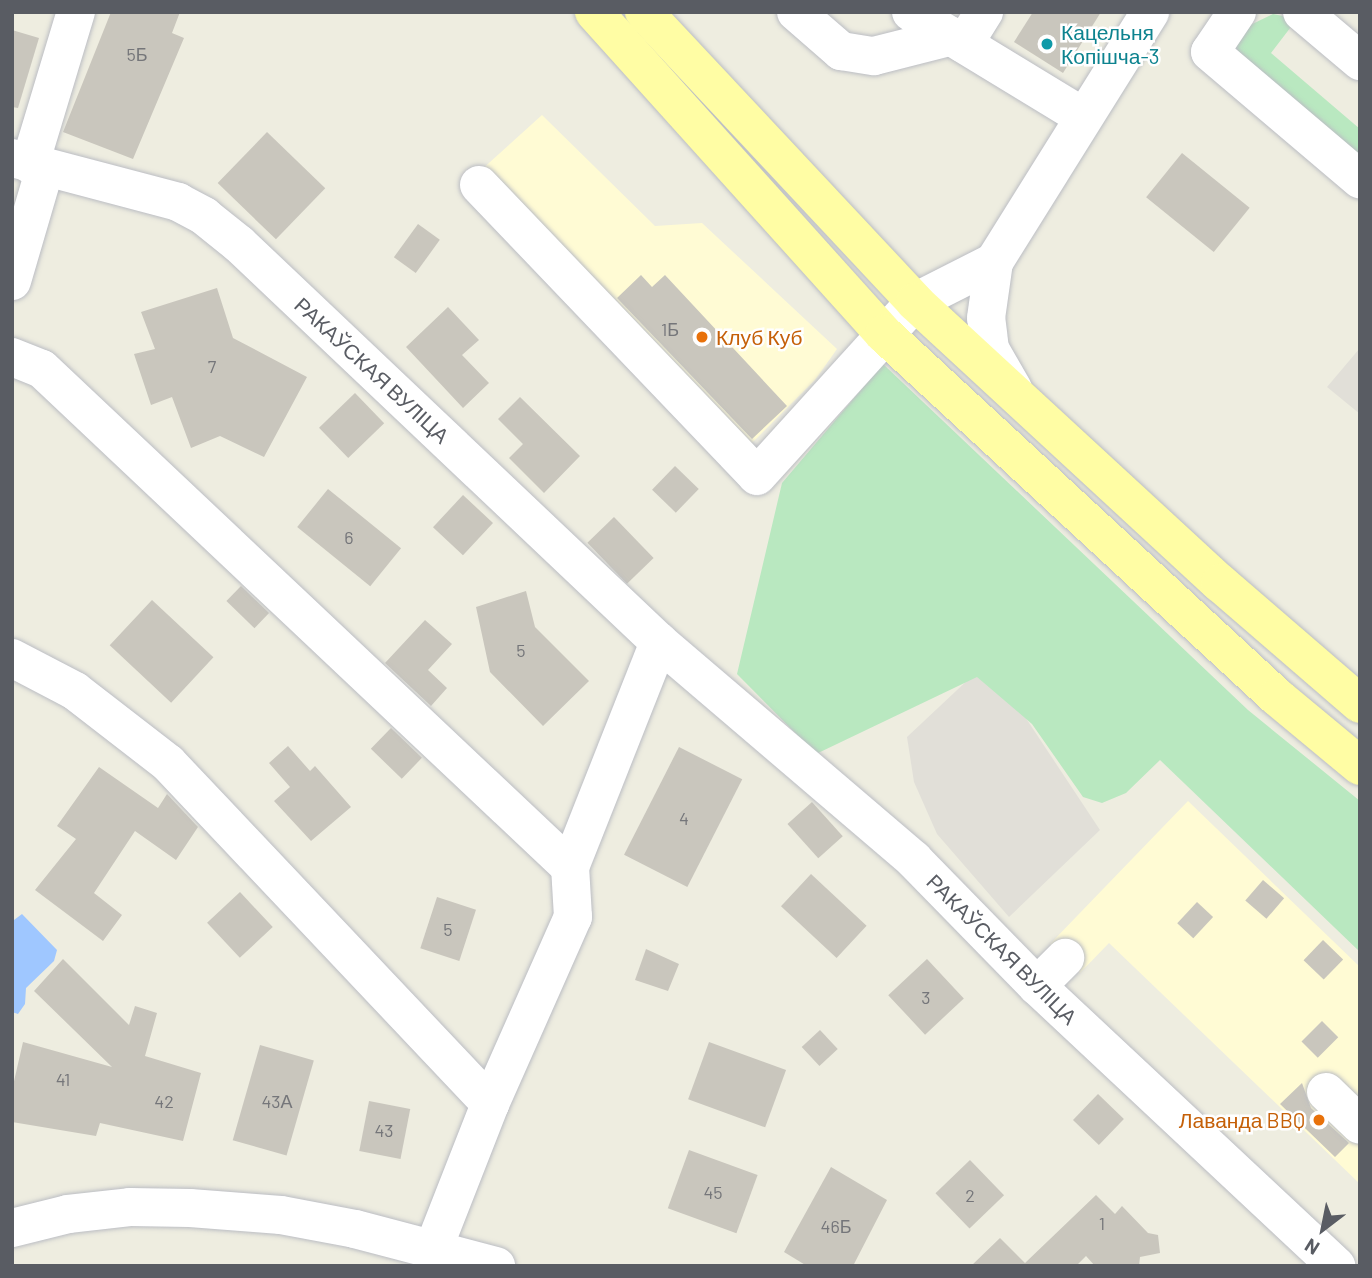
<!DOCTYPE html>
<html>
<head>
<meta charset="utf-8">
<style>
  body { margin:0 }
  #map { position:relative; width:1372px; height:1278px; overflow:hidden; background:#eeede0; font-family:Barlow,sans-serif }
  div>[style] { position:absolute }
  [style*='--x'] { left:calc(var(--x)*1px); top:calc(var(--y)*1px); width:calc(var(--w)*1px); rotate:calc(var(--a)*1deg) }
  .commercial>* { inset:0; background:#fffbd4 }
  .industrial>* { inset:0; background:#e1dfd8 }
  .green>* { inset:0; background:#b9e8c0 }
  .water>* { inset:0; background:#9fc7ff }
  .building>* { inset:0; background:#c9c6bd; transform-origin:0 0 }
  .roads { filter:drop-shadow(0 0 2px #bbbdc3) drop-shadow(0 0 2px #bbbdc3) }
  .minor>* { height:38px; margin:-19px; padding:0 19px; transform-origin:19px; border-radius:19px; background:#fff }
  .major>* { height:38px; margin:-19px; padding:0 19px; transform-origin:19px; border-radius:19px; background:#fffda4 }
  .dots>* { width:19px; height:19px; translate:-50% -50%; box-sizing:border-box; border:4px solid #fff; border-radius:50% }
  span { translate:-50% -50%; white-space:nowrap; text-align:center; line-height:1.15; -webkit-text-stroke:5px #fff; paint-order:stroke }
  .number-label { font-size:18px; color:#75767a }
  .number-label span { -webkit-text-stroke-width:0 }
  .culture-label { font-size:21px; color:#0d838f }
  .left { translate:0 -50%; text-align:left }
  .food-label { font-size:21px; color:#c56008 }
  .right { translate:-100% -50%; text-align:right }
  .street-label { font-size:21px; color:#595c63 }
  .frame { position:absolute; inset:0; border:14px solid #595c63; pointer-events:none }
  .north { position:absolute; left:1288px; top:1194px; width:70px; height:70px; -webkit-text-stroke:5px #fff; paint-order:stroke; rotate:212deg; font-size:19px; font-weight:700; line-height:28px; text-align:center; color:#595c63 }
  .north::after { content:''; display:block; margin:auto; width:24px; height:32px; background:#595c63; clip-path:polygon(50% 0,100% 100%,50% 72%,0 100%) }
</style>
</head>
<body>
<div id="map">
  <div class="commercial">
    <div style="clip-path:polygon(542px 115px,655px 226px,702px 223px,837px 349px,815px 380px,726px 469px,460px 189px)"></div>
    <div style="clip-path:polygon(1188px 801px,1360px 967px,1359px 1183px,1109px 943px,1080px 973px,1050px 944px)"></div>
  </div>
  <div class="industrial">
    <div style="clip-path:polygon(1360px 348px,1360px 414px,1327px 387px)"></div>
    <div style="clip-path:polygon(988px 661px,1100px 830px,1009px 917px,937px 834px,914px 782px,907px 737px)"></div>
  </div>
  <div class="green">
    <div style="clip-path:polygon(1273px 14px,1297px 19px,1271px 53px,1360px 129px,1360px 160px,1237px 57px,1236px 43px,1244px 28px)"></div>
    <div style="clip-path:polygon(883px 364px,1248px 710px,1360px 801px,1360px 952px,1160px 760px,1126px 793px,1102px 803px,1083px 797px,1032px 724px,977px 677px,816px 754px,737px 674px,782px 483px)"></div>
  </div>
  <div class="water">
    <div style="clip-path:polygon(22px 914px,57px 950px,54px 961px,26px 988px,25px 1004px,18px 1014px,12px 1012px,12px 931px,14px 920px)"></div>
  </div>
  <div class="building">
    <div style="clip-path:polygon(111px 12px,180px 12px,172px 33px,184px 38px,133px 159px,63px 132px)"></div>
    <div style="clip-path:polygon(1033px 12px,1101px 12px,1063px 73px,1014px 42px)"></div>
    <div style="clip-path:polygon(12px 30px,39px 38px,18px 108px,12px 107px)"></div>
    <div style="left:267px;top:132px;width:81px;height:71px;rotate:44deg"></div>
    <div style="left:1182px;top:153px;width:87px;height:57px;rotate:39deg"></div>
    <div style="left:418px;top:224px;width:27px;height:41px;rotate:36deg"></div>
    <div style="clip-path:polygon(641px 275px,652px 287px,665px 275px,787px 406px,752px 439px,617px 298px)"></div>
    <div style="clip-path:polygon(217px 288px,233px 338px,307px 377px,264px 457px,220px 436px,191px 448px,172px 397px,151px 405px,134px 354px,155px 349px,141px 312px)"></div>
    <div style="clip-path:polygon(448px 307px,479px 340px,462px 355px,489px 383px,463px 408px,406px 347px)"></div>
    <div style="left:355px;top:393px;width:42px;height:50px;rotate:46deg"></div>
    <div style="clip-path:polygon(520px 397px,580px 456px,544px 493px,509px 458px,523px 444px,498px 419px)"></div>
    <div style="left:675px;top:466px;width:33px;height:33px;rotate:44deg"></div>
    <div style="left:328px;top:489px;width:94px;height:49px;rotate:39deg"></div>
    <div style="left:463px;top:495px;width:41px;height:44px;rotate:43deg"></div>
    <div style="left:614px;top:517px;width:57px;height:37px;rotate:46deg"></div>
    <div style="left:241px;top:586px;width:39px;height:21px;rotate:44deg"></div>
    <div style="clip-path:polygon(526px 591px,535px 627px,589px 681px,543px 726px,490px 672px,476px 607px)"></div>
    <div style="left:152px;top:600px;width:84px;height:62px;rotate:43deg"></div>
    <div style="clip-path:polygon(425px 620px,452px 644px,428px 670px,447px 688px,431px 706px,385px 663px)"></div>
    <div style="left:391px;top:728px;width:43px;height:29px;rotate:44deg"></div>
    <div style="clip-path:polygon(288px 746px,310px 771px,315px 766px,351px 807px,311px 841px,274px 801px,290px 787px,269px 763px)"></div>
    <div style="left:679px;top:747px;width:71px;height:121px;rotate:27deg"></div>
    <div style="clip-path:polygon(99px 767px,158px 808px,167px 794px,198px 827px,176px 860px,135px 831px,94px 893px,122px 915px,103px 941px,35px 890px,76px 839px,57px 826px)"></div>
    <div style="left:812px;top:802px;width:46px;height:33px;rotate:48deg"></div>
    <div style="left:811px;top:874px;width:76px;height:44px;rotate:43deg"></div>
    <div style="left:1263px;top:880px;width:28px;height:27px;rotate:41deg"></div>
    <div style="left:240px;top:892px;width:48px;height:45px;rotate:47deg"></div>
    <div style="left:437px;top:897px;width:41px;height:54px;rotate:18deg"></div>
    <div style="left:1197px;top:902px;width:22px;height:29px;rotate:43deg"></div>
    <div style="left:1323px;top:940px;width:28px;height:28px;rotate:44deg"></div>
    <div style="clip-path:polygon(646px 949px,679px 964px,668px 991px,635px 980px)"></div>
    <div style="clip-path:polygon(63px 959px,129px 1025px,135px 1006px,157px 1013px,145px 1056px,201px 1073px,183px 1141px,100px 1123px,96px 1136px,12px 1122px,12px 1090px,23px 1042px,112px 1067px,34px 991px)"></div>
    <div style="left:927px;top:959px;width:54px;height:53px;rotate:47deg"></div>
    <div style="left:1322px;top:1021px;width:23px;height:29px;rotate:45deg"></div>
    <div style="left:820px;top:1030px;width:26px;height:25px;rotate:47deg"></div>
    <div style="left:709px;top:1042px;width:82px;height:61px;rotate:20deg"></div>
    <div style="left:260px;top:1045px;width:56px;height:99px;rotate:16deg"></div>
    <div style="clip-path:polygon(1302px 1083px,1311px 1108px,1349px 1143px,1335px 1157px,1280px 1104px)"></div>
    <div style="left:1098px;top:1094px;width:36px;height:36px;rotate:44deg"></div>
    <div style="left:369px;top:1101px;width:42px;height:51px;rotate:11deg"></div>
    <div style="left:689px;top:1150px;width:73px;height:62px;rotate:20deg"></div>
    <div style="left:970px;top:1160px;width:49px;height:48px;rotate:46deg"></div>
    <div style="clip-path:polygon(831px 1167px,887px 1200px,853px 1266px,807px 1266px,784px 1252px)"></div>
    <div style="clip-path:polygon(1096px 1195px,1115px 1214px,1122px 1206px,1148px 1233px,1158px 1235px,1160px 1253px,1140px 1257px,1139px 1266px,1095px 1266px,1086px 1256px,1076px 1266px,971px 1266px,1000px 1238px,1025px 1263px)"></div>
  </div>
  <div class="roads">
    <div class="minor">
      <div style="--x:796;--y:12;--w:60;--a:40.9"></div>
      <div style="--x:841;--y:51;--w:33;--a:9"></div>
      <div style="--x:874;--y:56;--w:81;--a:-14.2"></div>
      <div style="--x:911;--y:12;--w:202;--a:31.3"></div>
      <div style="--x:1237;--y:12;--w:48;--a:124"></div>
      <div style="--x:1210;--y:52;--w:197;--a:40.3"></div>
      <div style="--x:1302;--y:12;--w:76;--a:40.2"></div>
      <div style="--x:964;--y:44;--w:38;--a:-58"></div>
      <div style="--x:12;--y:158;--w:172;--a:14.8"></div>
      <div style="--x:178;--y:202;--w:30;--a:28"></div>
      <div style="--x:204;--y:216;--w:45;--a:38.7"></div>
      <div style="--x:239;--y:244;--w:579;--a:43.46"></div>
      <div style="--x:659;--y:642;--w:335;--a:40.5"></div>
      <div style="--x:914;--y:860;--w:176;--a:45.7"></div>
      <div style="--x:1037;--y:986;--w:410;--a:43.1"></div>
      <div style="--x:30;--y:164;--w:159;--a:-73.2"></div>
      <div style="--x:479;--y:185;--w:402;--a:46.3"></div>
      <div style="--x:757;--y:476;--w:235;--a:-47.8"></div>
      <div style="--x:915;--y:302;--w:89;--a:-26.9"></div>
      <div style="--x:12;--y:281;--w:118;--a:-73.7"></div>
      <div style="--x:12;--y:357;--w:32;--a:22"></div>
      <div style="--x:42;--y:369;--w:726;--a:43.33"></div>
      <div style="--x:1013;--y:389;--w:46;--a:-119.9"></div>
      <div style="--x:990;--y:349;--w:31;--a:-97"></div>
      <div style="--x:986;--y:318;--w:57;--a:-81.9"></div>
      <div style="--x:994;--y:262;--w:295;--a:-58"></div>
      <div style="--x:12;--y:658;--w:71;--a:27.6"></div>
      <div style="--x:75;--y:691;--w:118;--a:37.7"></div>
      <div style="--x:168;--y:763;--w:469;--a:46.6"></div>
      <div style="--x:1037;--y:986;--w:40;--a:-45"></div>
      <div style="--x:1326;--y:1092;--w:47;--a:44.1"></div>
      <div style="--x:12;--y:1228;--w:58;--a:-14"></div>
      <div style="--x:68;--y:1214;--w:62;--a:-6.4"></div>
      <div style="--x:130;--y:1207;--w:60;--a:1"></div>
      <div style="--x:190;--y:1208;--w:91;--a:4.4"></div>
      <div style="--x:281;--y:1215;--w:75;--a:10.7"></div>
      <div style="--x:355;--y:1229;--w:146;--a:14.7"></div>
      <div style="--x:434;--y:1247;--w:154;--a:-68.6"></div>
      <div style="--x:490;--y:1104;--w:205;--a:-66.1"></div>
      <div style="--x:573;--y:917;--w:50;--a:-93.4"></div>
      <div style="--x:570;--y:867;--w:242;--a:-68.4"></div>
    </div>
    <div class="major">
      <div style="--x:594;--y:12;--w:433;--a:48"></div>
      <div style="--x:884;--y:334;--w:535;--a:42.73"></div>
      <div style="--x:1277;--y:697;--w:108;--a:39.7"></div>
      <div style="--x:644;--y:12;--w:397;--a:46.9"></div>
      <div style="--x:915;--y:302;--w:415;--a:42.7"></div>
      <div style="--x:1220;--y:583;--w:185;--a:40.8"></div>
    </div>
  </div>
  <div class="dots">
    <div style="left:1047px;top:44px;background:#0f9aa8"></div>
    <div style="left:702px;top:337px;background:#e8710a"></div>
    <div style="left:1319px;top:1120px;background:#e8710a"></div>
  </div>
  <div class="number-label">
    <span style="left:137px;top:54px">5Б</span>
    <span style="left:670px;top:329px">1Б</span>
    <span style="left:212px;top:366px">7</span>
    <span style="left:349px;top:537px">6</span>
    <span style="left:521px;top:650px">5</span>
    <span style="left:684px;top:818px">4</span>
    <span style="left:448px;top:929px">5</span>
    <span style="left:926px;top:997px">3</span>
    <span style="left:63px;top:1079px">41</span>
    <span style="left:164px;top:1101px">42</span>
    <span style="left:277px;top:1101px">43А</span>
    <span style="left:384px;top:1130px">43</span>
    <span style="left:713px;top:1192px">45</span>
    <span style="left:970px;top:1195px">2</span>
    <span style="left:1102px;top:1223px">1</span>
    <span style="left:836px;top:1226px">46Б</span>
  </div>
  <div class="culture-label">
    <span class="left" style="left:1061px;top:44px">Кацельня<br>Копішча-3</span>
  </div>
  <div class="food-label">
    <span class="left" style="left:716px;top:337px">Клуб Куб</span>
    <span class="right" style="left:1305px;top:1120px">Лаванда BBQ</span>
  </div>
  <div class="street-label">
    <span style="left:372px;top:370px;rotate:43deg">РАКАЎСКАЯ ВУЛІЦА</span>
    <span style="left:1002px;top:949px;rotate:45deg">РАКАЎСКАЯ ВУЛІЦА</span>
  </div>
  <div class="frame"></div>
  <div class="north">N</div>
</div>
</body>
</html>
